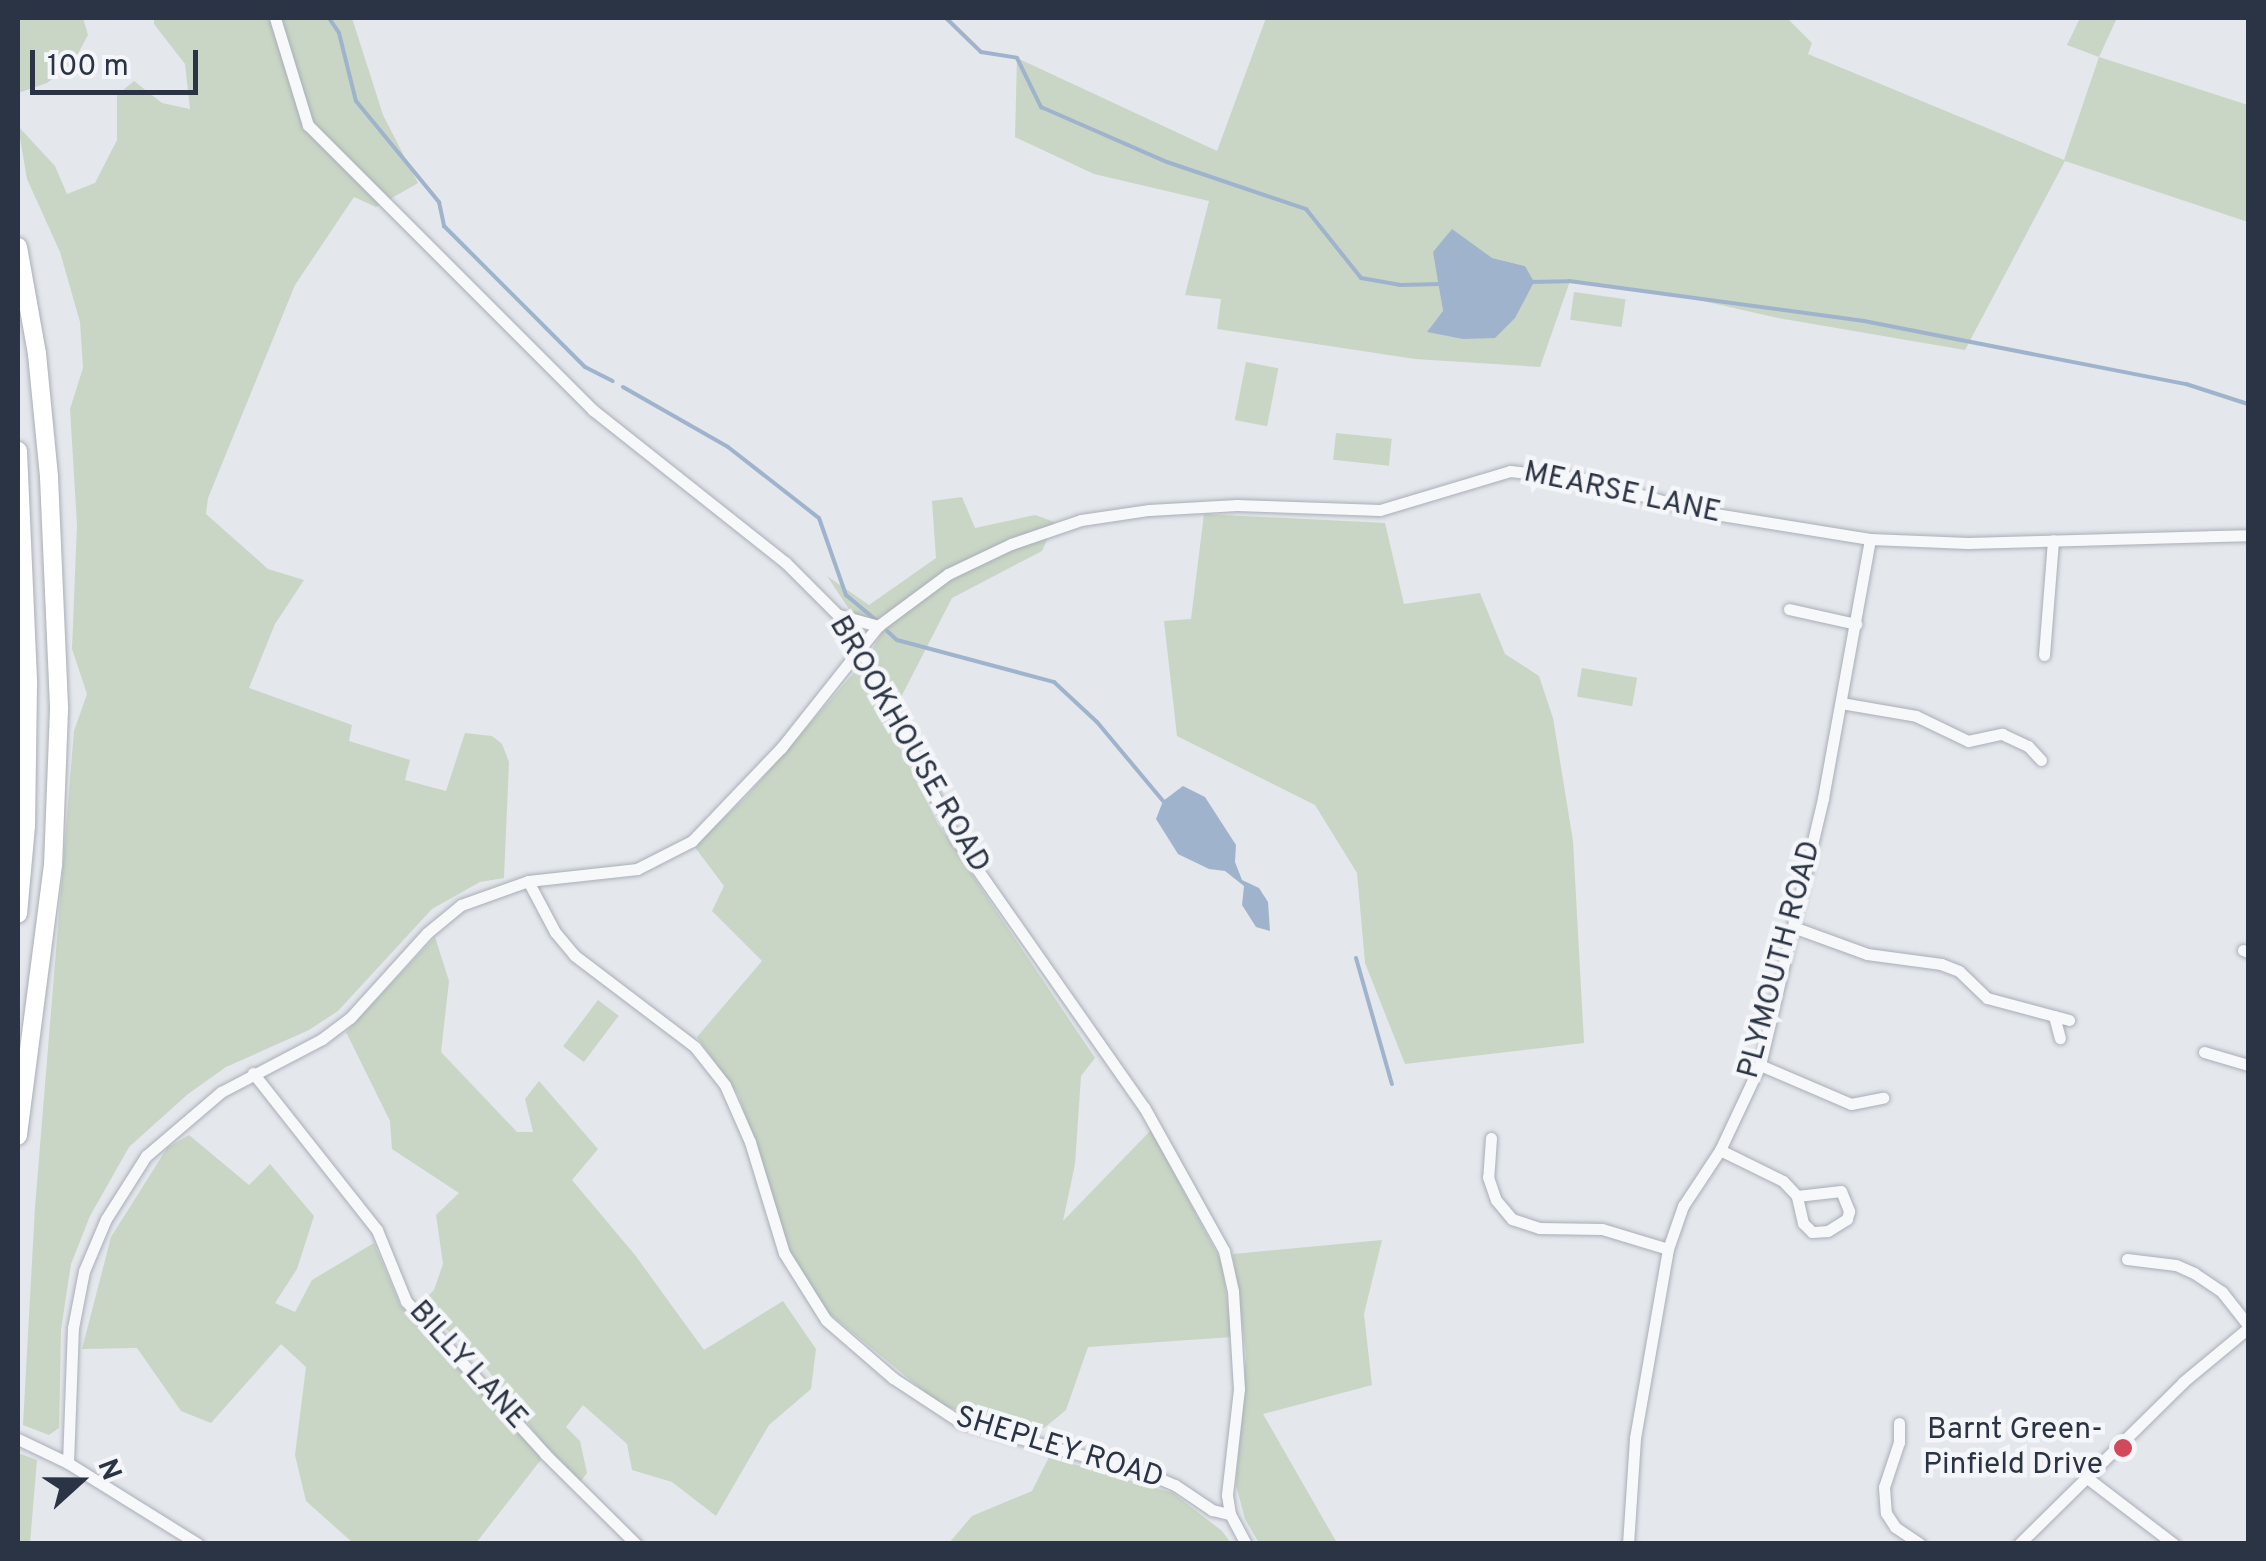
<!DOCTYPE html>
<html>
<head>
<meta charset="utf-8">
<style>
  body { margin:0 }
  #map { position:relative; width:2266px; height:1561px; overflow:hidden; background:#e4e7ec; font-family:Overpass,sans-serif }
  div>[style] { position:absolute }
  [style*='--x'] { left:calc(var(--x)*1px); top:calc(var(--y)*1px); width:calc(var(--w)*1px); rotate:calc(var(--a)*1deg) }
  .green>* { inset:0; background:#c9d6c5; transform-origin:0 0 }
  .water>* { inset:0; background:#9fb4cc }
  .stream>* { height:4px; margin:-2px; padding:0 2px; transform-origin:2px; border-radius:2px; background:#9fb4cc }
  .roads { filter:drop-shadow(0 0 2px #a9aeb7) drop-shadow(0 0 2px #a9aeb7) }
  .minor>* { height:11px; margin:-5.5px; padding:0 5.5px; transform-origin:5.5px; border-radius:5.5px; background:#f7f8fa }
  .highway>* { height:18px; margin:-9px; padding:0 9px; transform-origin:9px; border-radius:9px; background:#fff }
  .dots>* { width:28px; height:28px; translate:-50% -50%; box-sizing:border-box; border:5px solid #f4f6f9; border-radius:50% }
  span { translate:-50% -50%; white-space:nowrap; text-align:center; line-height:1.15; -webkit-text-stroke:9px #f4f6f9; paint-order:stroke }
  .street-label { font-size:30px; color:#2b3445 }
  .poi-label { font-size:30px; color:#2b3445 }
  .right { translate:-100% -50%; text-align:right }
  .frame { position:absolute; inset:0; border:20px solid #2b3445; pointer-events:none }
  .north { position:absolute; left:30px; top:1431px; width:100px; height:100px; -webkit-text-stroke:8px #f4f6f9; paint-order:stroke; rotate:69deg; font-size:28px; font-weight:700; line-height:40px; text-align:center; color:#2b3445 }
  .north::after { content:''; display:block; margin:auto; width:35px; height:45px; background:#2b3445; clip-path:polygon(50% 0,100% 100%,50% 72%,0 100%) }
  .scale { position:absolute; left:30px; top:50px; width:168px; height:45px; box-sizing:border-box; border:5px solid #2b3445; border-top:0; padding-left:12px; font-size:30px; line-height:35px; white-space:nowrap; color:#2b3445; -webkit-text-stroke:8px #f4f6f9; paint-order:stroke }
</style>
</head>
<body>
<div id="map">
  <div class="green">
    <div style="clip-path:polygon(18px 18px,83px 18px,88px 35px,73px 63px,47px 83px,18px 93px)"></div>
    <div style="clip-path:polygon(154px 18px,352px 18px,383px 115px,418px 183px,376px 207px,354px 197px,295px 285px,208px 498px,206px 514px,268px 569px,304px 580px,275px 624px,249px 688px,352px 725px,349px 741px,410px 760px,405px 780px,446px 791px,465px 733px,492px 736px,502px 744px,509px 762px,504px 878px,480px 882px,432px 909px,338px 1011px,309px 1030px,226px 1067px,188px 1094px,129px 1147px,90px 1216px,71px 1264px,61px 1330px,59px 1428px,49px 1435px,23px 1425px,35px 1207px,74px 731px,87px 694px,72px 649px,77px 525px,70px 409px,83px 368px,80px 322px,60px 252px,27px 179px,18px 126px,55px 166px,67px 194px,95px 183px,117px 140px,117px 95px,134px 81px,162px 103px,190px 109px,185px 64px,154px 24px)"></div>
    <div style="clip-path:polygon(evenodd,1266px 18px,1787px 18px,1812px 43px,1808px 54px,2064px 160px,2099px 57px,2067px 45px,2080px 18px,2117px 18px,2099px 57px,2248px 105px,2248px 222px,2065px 161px,1965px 350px,1778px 318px,1672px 294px,1570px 281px,1540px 367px,1415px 359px,1217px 329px,1221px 299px,1185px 295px,1209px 201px,1094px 174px,1015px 137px,1017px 58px,1217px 151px,1266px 18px,1492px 258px,1525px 266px,1428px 333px,1443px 312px,1439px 284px,1492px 258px)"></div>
    <div style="left:1574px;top:292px;width:52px;height:28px;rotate:8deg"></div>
    <div style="left:1246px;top:362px;width:33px;height:59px;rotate:11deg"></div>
    <div style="left:1336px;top:433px;width:56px;height:27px;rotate:6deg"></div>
    <div style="clip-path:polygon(962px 497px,975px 528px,1035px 515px,1055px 522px,1042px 551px,952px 598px,898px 703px,872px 650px,882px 632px,849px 609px,827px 576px,869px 605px,936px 558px,932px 501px)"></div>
    <div style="clip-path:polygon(1204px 514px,1385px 523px,1404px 604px,1480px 593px,1505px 654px,1539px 676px,1553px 718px,1573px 841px,1584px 1043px,1405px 1064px,1365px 963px,1357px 873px,1315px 805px,1177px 736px,1164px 621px,1191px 619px)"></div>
    <div style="clip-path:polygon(859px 667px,938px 824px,1095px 1058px,1081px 1076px,1075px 1164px,1063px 1221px,1151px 1130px,1222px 1263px,1232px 1337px,1088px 1347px,1066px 1410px,1044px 1428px,989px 1420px,941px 1405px,825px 1310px,788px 1251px,739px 1096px,697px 1037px,762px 961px,712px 911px,724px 886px,694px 846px,746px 797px)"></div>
    <div style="left:1582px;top:668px;width:56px;height:29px;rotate:10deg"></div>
    <div style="clip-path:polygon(435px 937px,449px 981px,441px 1052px,517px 1132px,533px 1132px,525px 1099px,539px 1081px,598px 1149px,572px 1180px,635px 1255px,704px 1350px,783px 1301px,816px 1349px,811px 1389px,769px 1425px,716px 1516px,672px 1482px,632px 1470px,627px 1444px,583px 1405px,566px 1427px,580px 1441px,587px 1473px,580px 1482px,548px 1450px,487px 1369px,420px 1304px,434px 1290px,443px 1264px,436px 1215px,459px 1193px,392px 1149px,390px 1121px,346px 1032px)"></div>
    <div style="left:598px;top:1000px;width:26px;height:58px;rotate:37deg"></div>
    <div style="clip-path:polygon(189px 1135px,249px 1185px,270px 1164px,314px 1216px,297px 1269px,275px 1303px,295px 1312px,312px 1280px,374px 1243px,400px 1305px,543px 1457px,476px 1543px,353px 1543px,306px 1501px,295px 1455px,306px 1367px,281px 1344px,211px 1423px,181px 1411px,137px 1348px,82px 1349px,111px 1237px,167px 1148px)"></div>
    <div style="clip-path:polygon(1382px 1240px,1364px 1314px,1372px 1385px,1263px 1414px,1337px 1543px,1259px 1543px,1245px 1519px,1236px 1485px,1246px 1355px,1233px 1254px)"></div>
    <div style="clip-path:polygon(18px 1453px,37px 1460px,30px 1543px,18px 1543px)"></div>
    <div style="clip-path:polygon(1049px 1457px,1173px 1493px,1222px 1531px,1231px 1543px,949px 1543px,972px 1516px,1032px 1491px)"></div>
  </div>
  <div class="water">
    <div style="clip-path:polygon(1452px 229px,1492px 258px,1525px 266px,1534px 282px,1515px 318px,1495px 338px,1463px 339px,1427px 332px,1443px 311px,1433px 252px)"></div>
    <div style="clip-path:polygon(1183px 786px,1205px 797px,1236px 845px,1235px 862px,1242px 880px,1259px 888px,1268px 902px,1270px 931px,1256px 927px,1242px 905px,1244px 886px,1225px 871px,1209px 869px,1178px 854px,1156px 819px,1163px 801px)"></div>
  </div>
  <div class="stream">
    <div style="--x:329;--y:18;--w:18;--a:56"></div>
    <div style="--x:339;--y:33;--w:70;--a:76"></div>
    <div style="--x:356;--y:101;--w:131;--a:50.6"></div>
    <div style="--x:439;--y:202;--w:25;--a:78"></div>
    <div style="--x:444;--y:226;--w:199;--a:45"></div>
    <div style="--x:585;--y:367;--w:31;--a:27"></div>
    <div style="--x:946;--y:18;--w:49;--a:44.2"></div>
    <div style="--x:981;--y:52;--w:36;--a:9"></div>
    <div style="--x:1017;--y:58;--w:55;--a:63.9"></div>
    <div style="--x:1041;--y:107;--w:137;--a:23.6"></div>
    <div style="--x:1167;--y:162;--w:147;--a:18.7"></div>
    <div style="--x:1306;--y:209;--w:88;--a:51.4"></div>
    <div style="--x:1361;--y:278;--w:39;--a:10"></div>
    <div style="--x:1399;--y:285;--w:42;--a:-1.4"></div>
    <div style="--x:1530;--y:282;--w:39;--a:-1"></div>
    <div style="--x:1569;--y:281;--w:298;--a:7.7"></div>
    <div style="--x:1864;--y:321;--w:328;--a:11.1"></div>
    <div style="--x:2186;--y:384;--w:65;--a:17.9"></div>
    <div style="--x:623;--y:387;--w:121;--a:29.7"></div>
    <div style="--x:728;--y:447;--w:115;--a:38"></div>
    <div style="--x:819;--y:518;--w:82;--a:70.7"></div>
    <div style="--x:846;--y:595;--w:39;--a:40"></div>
    <div style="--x:887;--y:631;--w:13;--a:42"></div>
    <div style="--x:897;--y:640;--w:163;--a:15"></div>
    <div style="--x:1054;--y:682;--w:59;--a:42.9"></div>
    <div style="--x:1097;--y:722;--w:103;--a:50.1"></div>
    <div style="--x:1356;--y:958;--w:131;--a:74.1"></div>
  </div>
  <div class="roads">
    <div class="minor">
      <div style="--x:275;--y:18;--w:112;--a:72.9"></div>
      <div style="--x:308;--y:125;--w:403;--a:45"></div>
      <div style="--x:593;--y:410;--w:245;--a:38.4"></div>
      <div style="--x:785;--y:562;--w:75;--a:45"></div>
      <div style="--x:838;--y:615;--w:60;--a:57.9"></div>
      <div style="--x:870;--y:666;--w:193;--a:63.6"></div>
      <div style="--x:956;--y:839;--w:327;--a:55"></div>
      <div style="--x:1144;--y:1107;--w:165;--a:60.9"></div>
      <div style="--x:1224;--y:1251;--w:41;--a:77.3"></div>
      <div style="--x:1233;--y:1291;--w:98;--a:86.5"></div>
      <div style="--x:1239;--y:1389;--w:107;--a:96.5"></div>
      <div style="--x:1227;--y:1495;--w:19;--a:81"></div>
      <div style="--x:1230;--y:1514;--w:34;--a:62"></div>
      <div style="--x:1789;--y:609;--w:69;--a:12.6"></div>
      <div style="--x:839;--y:615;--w:41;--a:15.8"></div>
      <div style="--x:2044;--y:655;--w:115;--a:-85.5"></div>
      <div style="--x:1841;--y:703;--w:76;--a:9.8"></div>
      <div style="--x:1916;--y:716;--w:58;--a:25.7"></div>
      <div style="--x:1968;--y:741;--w:35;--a:-12"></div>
      <div style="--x:2002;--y:734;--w:29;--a:25"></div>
      <div style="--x:2028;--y:746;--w:19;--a:47"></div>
      <div style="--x:528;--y:881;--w:58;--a:62.1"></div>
      <div style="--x:555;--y:932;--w:30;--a:50"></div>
      <div style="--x:574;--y:955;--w:152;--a:37.2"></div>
      <div style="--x:695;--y:1047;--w:48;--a:51.7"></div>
      <div style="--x:725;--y:1085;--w:62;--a:66.3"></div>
      <div style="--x:750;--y:1142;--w:116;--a:73"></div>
      <div style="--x:784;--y:1253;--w:79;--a:57.9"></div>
      <div style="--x:826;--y:1320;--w:89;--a:40.9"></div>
      <div style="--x:893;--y:1378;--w:80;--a:33.3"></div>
      <div style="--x:960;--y:1422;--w:191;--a:15.2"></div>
      <div style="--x:1144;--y:1472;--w:34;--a:23"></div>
      <div style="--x:1175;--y:1485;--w:45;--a:34"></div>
      <div style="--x:1212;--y:1510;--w:18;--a:13"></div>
      <div style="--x:1793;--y:927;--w:79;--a:20"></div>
      <div style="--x:1867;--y:954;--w:75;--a:7.7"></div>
      <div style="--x:1941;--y:964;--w:19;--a:21"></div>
      <div style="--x:1959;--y:971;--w:39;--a:44"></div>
      <div style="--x:1987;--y:998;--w:85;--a:15"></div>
      <div style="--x:2243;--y:950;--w:5;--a:22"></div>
      <div style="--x:2054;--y:1016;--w:23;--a:75"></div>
      <div style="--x:2204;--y:1052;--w:46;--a:16.5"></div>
      <div style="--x:1760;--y:1065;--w:99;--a:23.2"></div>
      <div style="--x:1851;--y:1104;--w:33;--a:-11"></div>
      <div style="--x:253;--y:1073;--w:200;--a:51.7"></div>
      <div style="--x:377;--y:1230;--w:77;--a:67.8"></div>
      <div style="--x:406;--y:1301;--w:207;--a:47.7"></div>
      <div style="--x:545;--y:1454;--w:128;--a:44.7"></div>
      <div style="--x:1491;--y:1138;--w:39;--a:94"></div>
      <div style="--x:1488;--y:1177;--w:24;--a:71"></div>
      <div style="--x:1496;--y:1200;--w:25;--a:50"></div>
      <div style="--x:1512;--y:1219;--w:28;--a:18"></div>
      <div style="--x:1539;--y:1228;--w:63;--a:0.9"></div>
      <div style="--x:1602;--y:1229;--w:69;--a:16.9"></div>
      <div style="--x:1720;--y:1150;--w:70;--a:26.2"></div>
      <div style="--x:1783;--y:1181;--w:21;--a:47"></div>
      <div style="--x:1797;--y:1196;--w:44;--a:-6.5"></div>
      <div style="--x:1841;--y:1191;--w:22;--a:68"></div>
      <div style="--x:1849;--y:1211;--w:8;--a:104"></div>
      <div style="--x:1847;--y:1219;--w:22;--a:148"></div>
      <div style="--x:1828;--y:1231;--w:16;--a:176"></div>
      <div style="--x:1812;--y:1232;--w:13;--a:-135"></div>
      <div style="--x:1803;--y:1223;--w:28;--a:-103"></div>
      <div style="--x:2127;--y:1259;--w:49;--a:7"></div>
      <div style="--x:2176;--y:1265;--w:20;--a:24"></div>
      <div style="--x:2194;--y:1273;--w:34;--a:34"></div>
      <div style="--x:2222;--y:1292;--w:42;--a:51.8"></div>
      <div style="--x:1899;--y:1423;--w:19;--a:90"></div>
      <div style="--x:1899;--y:1442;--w:47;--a:108.4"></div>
      <div style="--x:1884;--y:1487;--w:26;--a:86"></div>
      <div style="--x:1886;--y:1513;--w:17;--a:57"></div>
      <div style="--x:1895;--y:1527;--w:30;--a:34"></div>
      <div style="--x:18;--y:1439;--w:55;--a:25.6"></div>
      <div style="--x:68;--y:1463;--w:153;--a:31.9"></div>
      <div style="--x:68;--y:1463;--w:135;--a:-87.9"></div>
      <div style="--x:73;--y:1328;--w:58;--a:-79.1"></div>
      <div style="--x:84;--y:1271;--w:56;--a:-67.1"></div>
      <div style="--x:106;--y:1219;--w:75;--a:-57.6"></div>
      <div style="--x:146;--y:1156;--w:99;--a:-40.5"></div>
      <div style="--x:221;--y:1092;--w:114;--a:-27.7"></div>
      <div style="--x:322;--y:1039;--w:35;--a:-37"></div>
      <div style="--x:350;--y:1018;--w:115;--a:-47.8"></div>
      <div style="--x:427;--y:933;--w:44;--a:-39.5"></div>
      <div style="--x:461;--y:905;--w:71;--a:-19.7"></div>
      <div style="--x:528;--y:881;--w:110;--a:-6.3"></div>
      <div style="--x:637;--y:869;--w:62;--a:-27"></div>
      <div style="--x:692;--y:841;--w:129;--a:-46.3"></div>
      <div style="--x:781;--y:748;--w:156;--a:-51.5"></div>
      <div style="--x:878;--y:626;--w:87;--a:-36.6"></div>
      <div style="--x:948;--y:574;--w:70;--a:-25.5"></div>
      <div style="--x:1011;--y:544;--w:74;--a:-18.9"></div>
      <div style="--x:1081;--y:520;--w:69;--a:-8.4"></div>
      <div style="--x:1149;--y:510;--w:88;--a:-3.3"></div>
      <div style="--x:1237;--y:505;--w:143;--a:2"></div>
      <div style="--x:1380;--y:510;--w:136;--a:-16.7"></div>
      <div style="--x:1510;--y:471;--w:73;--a:6.3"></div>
      <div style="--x:1583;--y:479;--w:124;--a:15.4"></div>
      <div style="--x:1703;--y:512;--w:169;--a:9.2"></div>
      <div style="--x:1870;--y:539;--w:98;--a:2.3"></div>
      <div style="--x:1968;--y:543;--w:280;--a:-1.6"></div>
      <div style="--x:2086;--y:1477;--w:111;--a:37.3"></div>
      <div style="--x:1628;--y:1544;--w:106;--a:-86.2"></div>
      <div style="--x:1635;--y:1438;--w:192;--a:-80.1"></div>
      <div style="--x:1668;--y:1249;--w:46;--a:-70.8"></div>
      <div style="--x:1683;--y:1206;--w:67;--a:-56.5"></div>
      <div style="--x:1720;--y:1150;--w:94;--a:-64.8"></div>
      <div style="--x:1760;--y:1065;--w:274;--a:-76.7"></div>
      <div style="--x:1823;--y:798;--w:263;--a:-79.7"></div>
      <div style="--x:2019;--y:1544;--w:231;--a:-44.6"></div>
      <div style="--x:2183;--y:1382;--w:85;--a:-39.7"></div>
    </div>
    <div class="highway">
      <div style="--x:18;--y:247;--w:109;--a:79.9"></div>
      <div style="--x:37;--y:354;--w:124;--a:84.4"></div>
      <div style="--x:49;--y:477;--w:233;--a:87.5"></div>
      <div style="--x:59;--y:710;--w:155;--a:92.2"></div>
      <div style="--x:53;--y:865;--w:273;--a:97.4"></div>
      <div style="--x:18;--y:451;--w:233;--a:87.5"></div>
      <div style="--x:28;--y:684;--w:142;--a:90.8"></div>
      <div style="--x:26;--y:826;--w:88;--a:95.2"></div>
    </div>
  </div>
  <div class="dots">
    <div style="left:2123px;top:1448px;background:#d1495b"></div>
  </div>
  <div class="street-label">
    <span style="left:1622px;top:494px;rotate:12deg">MEARSE LANE</span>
    <span style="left:908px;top:745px;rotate:60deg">BROOKHOUSE ROAD</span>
    <span style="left:1781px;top:960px;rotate:-75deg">PLYMOUTH ROAD</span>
    <span style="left:467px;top:1366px;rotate:48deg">BILLY LANE</span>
    <span style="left:1059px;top:1449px;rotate:17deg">SHEPLEY ROAD</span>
  </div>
  <div class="poi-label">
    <span class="right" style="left:2103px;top:1448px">Barnt Green-<br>Pinfield Drive</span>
  </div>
  <div class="frame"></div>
  <div class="north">N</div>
  <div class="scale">100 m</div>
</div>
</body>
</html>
